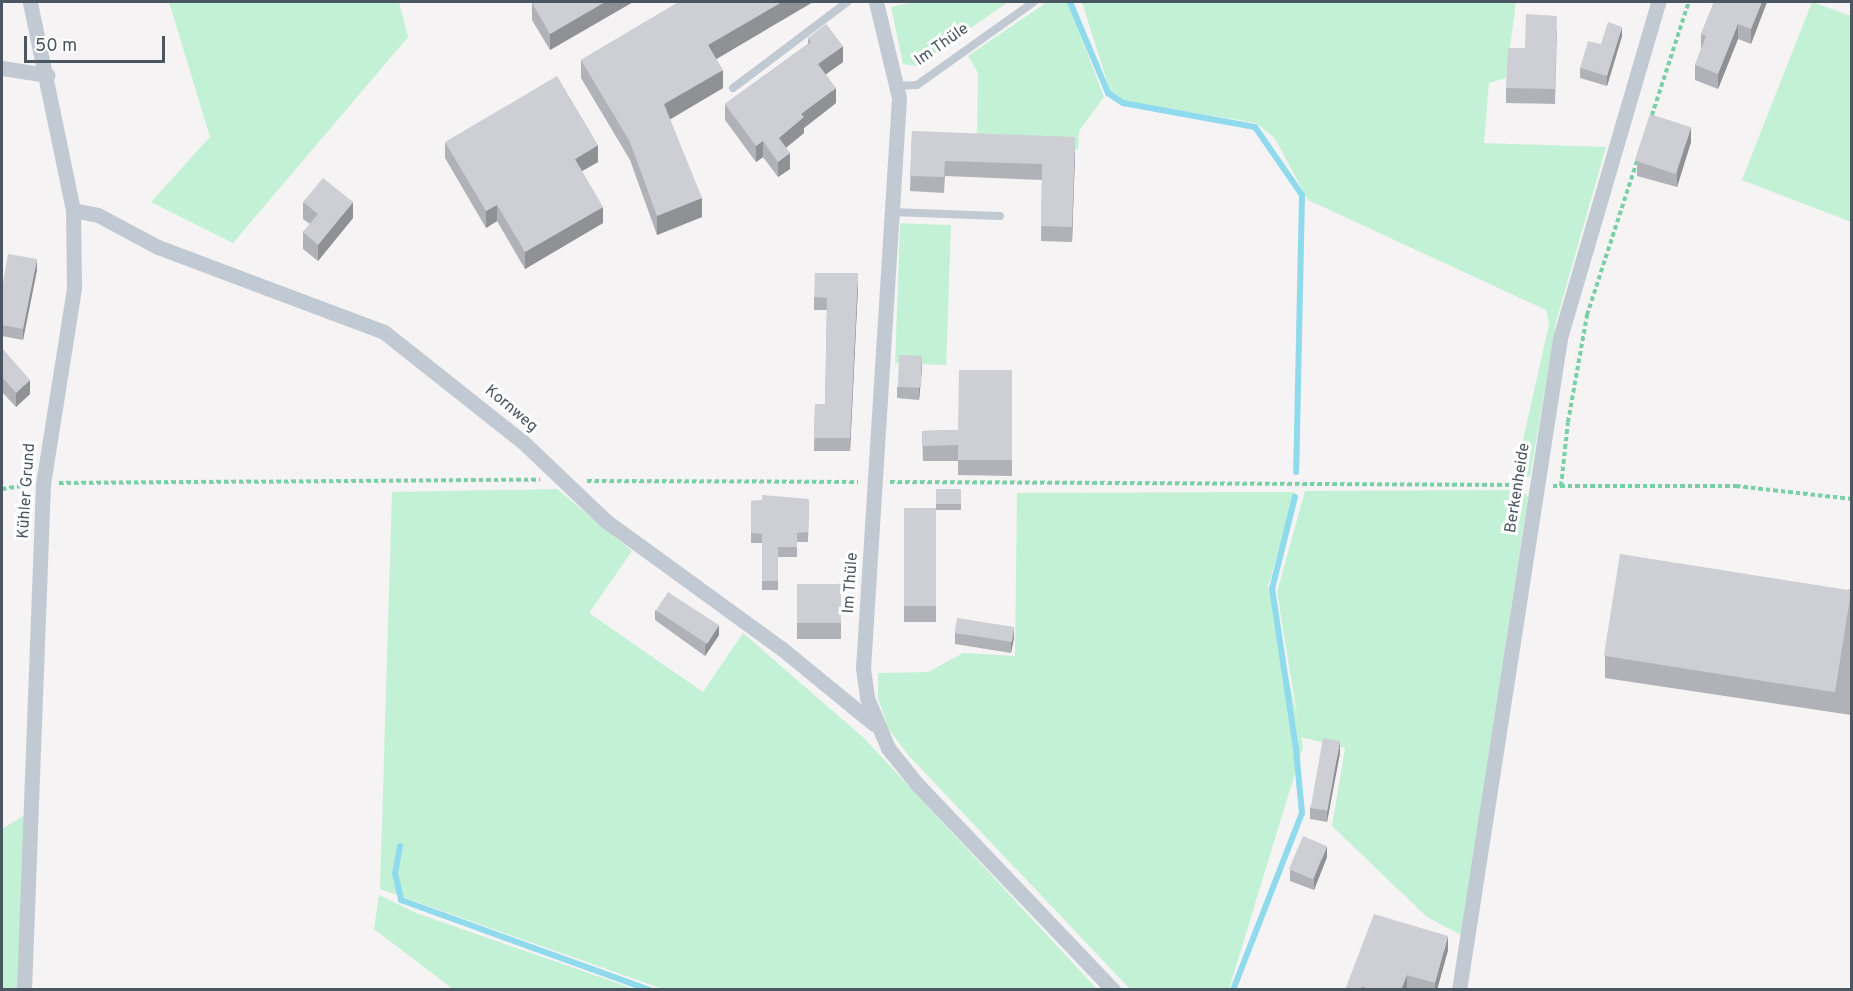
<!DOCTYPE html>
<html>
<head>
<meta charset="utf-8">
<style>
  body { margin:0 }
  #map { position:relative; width:1853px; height:991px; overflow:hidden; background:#f5f3f3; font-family:Overpass,sans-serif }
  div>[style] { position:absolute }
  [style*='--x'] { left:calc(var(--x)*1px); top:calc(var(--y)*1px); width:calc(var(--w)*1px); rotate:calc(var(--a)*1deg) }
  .green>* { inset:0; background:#c3f1d5; transform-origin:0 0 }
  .stream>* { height:6px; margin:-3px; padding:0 3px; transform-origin:3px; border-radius:3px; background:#90daee }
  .path>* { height:4px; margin-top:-2px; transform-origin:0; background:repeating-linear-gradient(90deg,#7ad0a6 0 4.5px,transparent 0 7.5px) }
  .service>* { height:8px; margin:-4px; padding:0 4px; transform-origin:4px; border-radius:4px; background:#c1cad2 }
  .minor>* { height:15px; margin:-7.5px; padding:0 7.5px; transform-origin:7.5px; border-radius:7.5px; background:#c1cad2 }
  .wall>* { inset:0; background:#b0b2b7; transform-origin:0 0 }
  .shaded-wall>* { inset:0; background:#909195 }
  .building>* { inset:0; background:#cdcfd5; transform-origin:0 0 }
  span { translate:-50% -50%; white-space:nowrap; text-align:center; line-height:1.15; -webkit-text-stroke:6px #fff; paint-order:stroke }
  .street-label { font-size:16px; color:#4a5661 }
  .frame { position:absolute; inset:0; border:3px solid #4a5661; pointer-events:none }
  .scale { position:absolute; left:24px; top:36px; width:141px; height:27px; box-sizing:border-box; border:3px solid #4a5661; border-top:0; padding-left:8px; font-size:18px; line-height:21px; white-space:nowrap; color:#4a5661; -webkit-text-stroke:4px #fff; paint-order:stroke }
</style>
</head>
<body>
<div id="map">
  <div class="green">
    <div style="clip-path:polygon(169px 2px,399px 2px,408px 37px,233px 243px,151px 202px,210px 137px)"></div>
    <div style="clip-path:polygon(915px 2px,1008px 2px,916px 66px,903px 64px,891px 7px)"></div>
    <div style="clip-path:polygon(1047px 2px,1068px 2px,1104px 97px,1079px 131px,1078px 149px,977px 143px,978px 73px,968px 56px)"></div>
    <div style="clip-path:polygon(1082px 2px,1516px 2px,1506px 78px,1489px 83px,1484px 143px,1606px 147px,1556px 322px,1530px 477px,1515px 476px,1549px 324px,1546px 310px,1308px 200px,1274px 137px,1256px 123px,1124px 101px,1110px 91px)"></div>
    <div style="clip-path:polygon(1812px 2px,1851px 16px,1851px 222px,1742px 180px)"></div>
    <div style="left:951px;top:225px;width:140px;height:51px;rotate:92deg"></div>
    <div style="clip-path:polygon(557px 489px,632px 551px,589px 613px,703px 692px,743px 633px,865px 739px,1097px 989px,663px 989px,380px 889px,392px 492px)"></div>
    <div style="clip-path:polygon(1522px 490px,1528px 497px,1461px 935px,1427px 917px,1332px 826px,1345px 748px,1301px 737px,1303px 747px,1229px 989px,1130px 989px,909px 756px,888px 728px,878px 698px,878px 673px,928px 672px,963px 653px,1015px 656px,1017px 493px,1295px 492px,1268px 587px,1298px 721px,1277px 592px,1305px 491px)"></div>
    <div style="clip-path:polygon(25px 815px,19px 989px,2px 990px,2px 829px)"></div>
    <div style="clip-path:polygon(379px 895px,416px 913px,634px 989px,453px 989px,374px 929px)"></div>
  </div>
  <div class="stream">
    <div style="--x:1070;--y:2;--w:99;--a:67.3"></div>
    <div style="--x:1108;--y:93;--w:18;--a:34"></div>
    <div style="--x:1123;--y:103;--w:134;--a:10.3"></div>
    <div style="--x:1255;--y:127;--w:83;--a:55.3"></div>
    <div style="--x:1302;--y:195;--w:277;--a:91.2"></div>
    <div style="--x:400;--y:846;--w:27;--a:100"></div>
    <div style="--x:395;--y:873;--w:28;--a:77"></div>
    <div style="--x:401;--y:900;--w:264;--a:19.9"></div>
    <div style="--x:1233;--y:990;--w:190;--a:-68.7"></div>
    <div style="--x:1302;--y:813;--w:64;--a:-95.4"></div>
    <div style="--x:1296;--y:749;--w:162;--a:-98.5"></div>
    <div style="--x:1272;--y:589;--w:95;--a:-76"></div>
  </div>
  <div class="path">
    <div style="--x:587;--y:481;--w:271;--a:0.2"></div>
    <div style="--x:890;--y:482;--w:631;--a:0.27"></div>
    <div style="--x:59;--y:483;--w:481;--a:-0.4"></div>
    <div style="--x:1553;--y:486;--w:183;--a:0"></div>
    <div style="--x:1736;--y:486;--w:117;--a:6.4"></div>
    <div style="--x:1561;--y:486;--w:64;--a:-83.8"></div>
    <div style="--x:1568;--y:422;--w:109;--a:-79.9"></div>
    <div style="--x:1587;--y:315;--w:329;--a:-72"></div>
    <div style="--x:2;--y:489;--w:26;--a:-9"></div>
  </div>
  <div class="service">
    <div style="--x:896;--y:86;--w:21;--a:-3"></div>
    <div style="--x:917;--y:85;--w:143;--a:-35.4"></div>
    <div style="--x:733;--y:88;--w:143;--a:-37"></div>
    <div style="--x:891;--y:212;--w:109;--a:2.1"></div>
  </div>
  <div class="minor">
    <div style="--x:876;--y:2;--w:99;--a:76.5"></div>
    <div style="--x:899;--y:98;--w:571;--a:93.61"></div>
    <div style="--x:863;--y:668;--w:30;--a:82"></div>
    <div style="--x:867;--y:698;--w:54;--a:67.2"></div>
    <div style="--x:888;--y:748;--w:45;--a:51.3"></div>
    <div style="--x:916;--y:783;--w:286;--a:46.4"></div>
    <div style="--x:2;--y:68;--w:46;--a:8.8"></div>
    <div style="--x:73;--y:210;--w:25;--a:11"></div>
    <div style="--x:98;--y:215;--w:68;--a:28.1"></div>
    <div style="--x:158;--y:247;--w:241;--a:20.6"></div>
    <div style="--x:384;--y:332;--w:177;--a:38.4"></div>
    <div style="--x:523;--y:442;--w:115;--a:43.6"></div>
    <div style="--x:606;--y:521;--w:216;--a:36"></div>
    <div style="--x:781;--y:648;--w:120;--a:39.3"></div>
    <div style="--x:24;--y:990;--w:506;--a:-87.85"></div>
    <div style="--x:43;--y:484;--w:198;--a:-81"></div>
    <div style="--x:74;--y:288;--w:78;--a:-90.7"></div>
    <div style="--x:73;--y:210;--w:212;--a:-101.7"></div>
    <div style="--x:1459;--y:990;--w:660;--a:-81.19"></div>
    <div style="--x:1560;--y:338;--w:350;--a:-73.7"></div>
  </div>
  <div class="wall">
    <div style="clip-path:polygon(633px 2px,550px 50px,532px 20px,532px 3px)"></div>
    <div style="clip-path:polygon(679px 2px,813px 2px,716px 59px,723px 88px,670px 119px,702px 217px,657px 235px,630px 160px,581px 78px,581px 60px)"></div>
    <div style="clip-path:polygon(1714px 2px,1767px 2px,1751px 44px,1738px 39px,1718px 89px,1695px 80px,1695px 65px,1701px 49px,1701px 34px)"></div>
    <div style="clip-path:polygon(1557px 30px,1555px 104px,1506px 103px,1506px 88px,1525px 48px)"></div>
    <div style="clip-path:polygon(1622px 36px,1607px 86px,1580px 78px,1580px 68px,1601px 44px)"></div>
    <div style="clip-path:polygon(808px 38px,843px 62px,826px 74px,836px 103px,804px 128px,804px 133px,786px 148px,790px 169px,778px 177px,763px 157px,756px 162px,725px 120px,725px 104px,808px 44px)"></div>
    <div style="clip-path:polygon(912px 131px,1075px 152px,1072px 242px,1041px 241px,1042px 180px,945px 176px,944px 193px,910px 191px)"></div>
    <div style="clip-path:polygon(445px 142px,598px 162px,582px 171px,603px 223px,525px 269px,497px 221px,486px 228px,445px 158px)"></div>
    <div style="clip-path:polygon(1691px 142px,1677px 187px,1637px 176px,1637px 161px)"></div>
    <div style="clip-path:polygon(303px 202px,353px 218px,318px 261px,303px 249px,303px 232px,310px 224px,303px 219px)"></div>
    <div style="clip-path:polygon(37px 270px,23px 340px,2px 336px,2px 289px)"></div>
    <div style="clip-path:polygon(858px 286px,850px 451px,814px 451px,815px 404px,825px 404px,827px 310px,814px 310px,814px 297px)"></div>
    <div style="clip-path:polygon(2px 348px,30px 394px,16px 407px,2px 392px)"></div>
    <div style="clip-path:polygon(922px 368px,919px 400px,897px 398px,897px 387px)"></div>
    <div style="clip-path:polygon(1012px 370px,1012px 476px,958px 475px,958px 461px,923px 461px,922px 431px,958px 430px)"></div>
    <div style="left:936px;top:489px;width:25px;height:21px"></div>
    <div style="clip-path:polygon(809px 499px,808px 542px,797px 542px,797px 557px,778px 557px,778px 590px,762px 590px,762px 543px,751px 543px,751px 501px)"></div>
    <div style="left:904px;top:508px;width:32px;height:114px"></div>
    <div style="left:841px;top:584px;width:55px;height:44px;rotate:90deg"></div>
    <div style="clip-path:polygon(1851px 589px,1851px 715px,1605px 678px,1605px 656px)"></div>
    <div style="clip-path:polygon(655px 610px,719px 635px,705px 656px,655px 620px)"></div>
    <div style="clip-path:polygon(955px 633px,1014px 638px,1011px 653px,955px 644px)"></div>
    <div style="clip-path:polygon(1340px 753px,1327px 822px,1310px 819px,1310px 808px)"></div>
    <div style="clip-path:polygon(1327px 857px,1314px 890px,1290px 881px,1290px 870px)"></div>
    <div style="clip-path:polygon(1448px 950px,1437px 990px,1345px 990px)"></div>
  </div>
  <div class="shaded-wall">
    <div style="clip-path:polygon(605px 2px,633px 2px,550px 50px,550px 34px)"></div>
    <div style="clip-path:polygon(782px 2px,813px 2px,708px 64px,708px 45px)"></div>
    <div style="clip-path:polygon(1762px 2px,1767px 2px,1751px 44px,1751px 29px)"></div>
    <div style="clip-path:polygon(1738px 24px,1738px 39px,1718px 89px,1718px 74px)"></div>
    <div style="clip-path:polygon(1622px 27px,1622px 36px,1607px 86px,1607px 76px)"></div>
    <div style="clip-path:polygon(843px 46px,843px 62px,818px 80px,818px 64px)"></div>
    <div style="clip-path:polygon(723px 70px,723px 88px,664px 123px,664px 104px)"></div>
    <div style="clip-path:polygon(836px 88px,836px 103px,804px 128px,804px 133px,779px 153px,779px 138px,801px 114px)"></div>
    <div style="clip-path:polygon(1691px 127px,1691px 142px,1677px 187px,1677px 172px)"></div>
    <div style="clip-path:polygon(1075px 137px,1075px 152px,1072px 242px,1072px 227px)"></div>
    <div style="clip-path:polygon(763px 141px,763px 157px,756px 162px,756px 146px)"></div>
    <div style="clip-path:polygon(598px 145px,598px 162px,575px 175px,575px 159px)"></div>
    <div style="clip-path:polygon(790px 153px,790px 169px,778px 177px,778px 162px)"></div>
    <div style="clip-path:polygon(702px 198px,702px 217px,657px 235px,657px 216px)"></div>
    <div style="clip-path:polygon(353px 202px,353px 218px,318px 261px,318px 245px)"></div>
    <div style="clip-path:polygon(497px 205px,497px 221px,486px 228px,486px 211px)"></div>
    <div style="clip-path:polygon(603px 207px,603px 223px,525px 269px,525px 252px)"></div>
    <div style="clip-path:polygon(37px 259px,37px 270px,23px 340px,23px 329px)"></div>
    <div style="clip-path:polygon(858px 273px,858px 286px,850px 451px,850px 438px)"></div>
    <div style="clip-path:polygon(922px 356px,922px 368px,919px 400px,919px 388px)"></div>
    <div style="clip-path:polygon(30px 380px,30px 394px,16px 407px,16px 393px)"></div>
    <div style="clip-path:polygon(719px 625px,719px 635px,705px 656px,705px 646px)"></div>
    <div style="clip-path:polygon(1014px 627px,1014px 638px,1011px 653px,1011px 642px)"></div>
    <div style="clip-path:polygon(1340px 741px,1340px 753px,1327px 822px,1327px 811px)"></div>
    <div style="clip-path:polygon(1327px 846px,1327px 857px,1314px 890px,1314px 879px)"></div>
    <div style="clip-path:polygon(1448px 936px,1448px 950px,1437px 990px,1435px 990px,1435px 983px)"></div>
    <div style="clip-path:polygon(1407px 975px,1407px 990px,1401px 990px)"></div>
  </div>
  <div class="building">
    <div style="clip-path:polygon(535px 2px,605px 2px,550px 34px,532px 3px)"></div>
    <div style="clip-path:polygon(679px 2px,782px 2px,708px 45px,723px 70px,664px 104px,702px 198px,657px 216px,630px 142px,581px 60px)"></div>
    <div style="clip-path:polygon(1714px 2px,1762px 2px,1751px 29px,1738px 24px,1718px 74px,1695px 65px,1706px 36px,1701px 34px)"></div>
    <div style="clip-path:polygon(1526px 14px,1557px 16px,1555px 89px,1506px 88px,1508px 48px,1525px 48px)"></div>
    <div style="clip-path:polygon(1608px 22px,1622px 27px,1607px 76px,1580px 68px,1588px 41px,1601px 44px)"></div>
    <div style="clip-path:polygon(826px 24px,843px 46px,818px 64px,836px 88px,801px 114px,804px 117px,779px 138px,790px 153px,778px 162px,763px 141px,756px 146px,725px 104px,811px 42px,808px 38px)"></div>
    <div style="clip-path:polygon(557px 76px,598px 145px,575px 159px,603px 207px,525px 252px,497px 205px,486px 211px,445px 142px)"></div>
    <div style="left:1650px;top:114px;width:43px;height:49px;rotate:18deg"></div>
    <div style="clip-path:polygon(912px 131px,1075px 137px,1072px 227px,1041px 226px,1042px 164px,945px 161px,944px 177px,910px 176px)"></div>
    <div style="clip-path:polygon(323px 178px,353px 202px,318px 245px,303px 232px,318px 214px,303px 202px)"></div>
    <div style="clip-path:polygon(8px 254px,37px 259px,23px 329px,2px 325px,2px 289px)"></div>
    <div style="clip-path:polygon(815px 273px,858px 273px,850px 438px,814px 438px,815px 404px,825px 404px,827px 298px,814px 297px)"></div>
    <div style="clip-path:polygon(2px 348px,30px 380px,16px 393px,2px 377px)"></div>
    <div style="left:899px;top:355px;width:23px;height:32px;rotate:2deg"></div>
    <div style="clip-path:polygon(959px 370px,1012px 370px,1012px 460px,958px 460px,958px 445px,923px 446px,922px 431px,958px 430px)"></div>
    <div style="left:936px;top:489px;width:25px;height:15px"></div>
    <div style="clip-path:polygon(762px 495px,809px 499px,808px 532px,797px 533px,797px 547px,778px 547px,778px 581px,762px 581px,762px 534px,751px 533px,751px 501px,762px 500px)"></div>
    <div style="left:904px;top:508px;width:32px;height:98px"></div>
    <div style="left:1620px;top:554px;width:234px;height:103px;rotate:9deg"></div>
    <div style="left:841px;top:584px;width:39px;height:44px;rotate:90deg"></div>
    <div style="left:668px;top:592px;width:61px;height:22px;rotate:33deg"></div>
    <div style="left:957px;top:618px;width:58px;height:15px;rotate:9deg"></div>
    <div style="left:1323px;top:738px;width:17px;height:71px;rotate:10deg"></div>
    <div style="left:1303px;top:836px;width:26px;height:36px;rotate:23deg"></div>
    <div style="clip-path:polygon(1374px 914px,1448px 936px,1435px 983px,1407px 975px,1401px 990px,1371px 990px,1362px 986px,1360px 990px,1345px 990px)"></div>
  </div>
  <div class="street-label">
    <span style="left:942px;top:45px;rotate:-35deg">Im Thüle</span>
    <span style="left:511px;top:409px;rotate:40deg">Kornweg</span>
    <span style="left:1518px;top:488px;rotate:-81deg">Berkenheide</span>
    <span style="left:27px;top:491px;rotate:-86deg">Kühler Grund</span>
    <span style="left:851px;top:583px;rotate:-86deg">Im Thüle</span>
  </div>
  <div class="frame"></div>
  <div class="scale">50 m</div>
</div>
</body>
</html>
